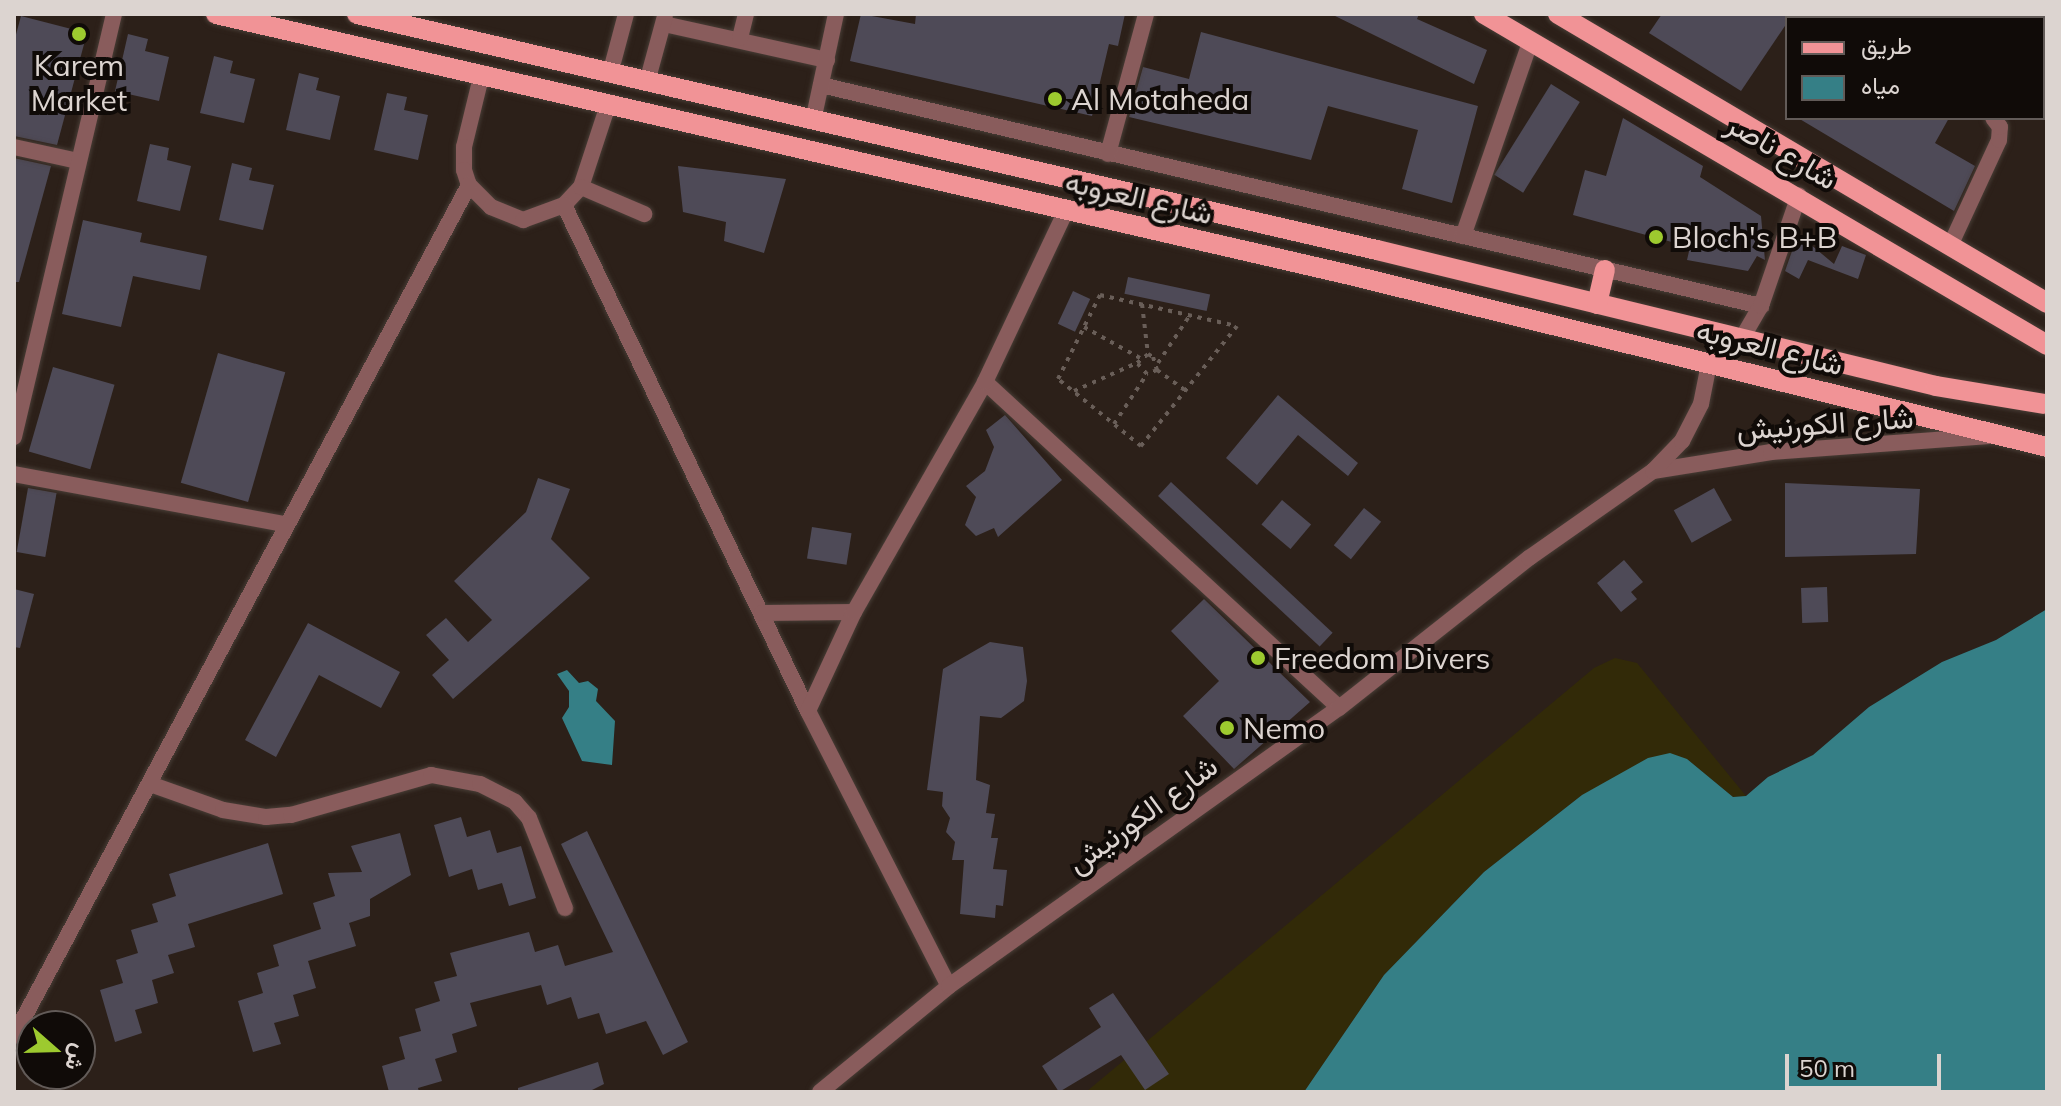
<!DOCTYPE html>
<html>
<head>
<meta charset="utf-8">
<style>
  body { margin:0 }
  #map { position:relative; width:2061px; height:1106px; overflow:hidden; background:#2c2019; font-family:Mulish,Vazirmatn,sans-serif }
  div>[style] { position:absolute }
  [style*='--x'] { left:calc(var(--x)*1px); top:calc(var(--y)*1px); width:calc(var(--w)*1px); rotate:calc(var(--a)*1deg) }
  .sand>* { inset:0; background:#322a08 }
  .water>* { inset:0; background:#357f86 }
  .building>* { inset:0; background:#4e4a57; transform-origin:0 0 }
  .path>* { height:4px; margin-top:-2px; transform-origin:0; background:repeating-linear-gradient(90deg,#695e58 0 4px,transparent 0 10px) }
  .roads { filter:drop-shadow(0 0 2px #483d36) drop-shadow(0 0 2px #483d36) }
  .minor>* { height:16px; margin:-8px; padding:0 8px; transform-origin:8px; border-radius:8px; background:#895c5c }
  .primary>* { height:20px; margin:-10px; padding:0 10px; transform-origin:10px; border-radius:10px; background:#f19396 }
  .dots>* { width:22px; height:22px; translate:-50% -50%; box-sizing:border-box; border:4px solid #100b08; border-radius:50% }
  span { translate:-50% -50%; white-space:nowrap; text-align:center; line-height:1.15; -webkit-text-stroke:8px #100b08; paint-order:stroke }
  .poi-label { font-size:30px; color:#dcd4d0 }
  .left { translate:0 -50%; text-align:left }
  .street-label { font-size:30px; color:#dcd4d0 }
  .frame { position:absolute; inset:0; border:16px solid #dcd4d0; pointer-events:none }
  .legend { position:absolute; left:1785px; top:16px; width:260px; height:104px; box-sizing:border-box; background:#100b08; border:2px solid #625b58; margin:0; padding:10px 14px; list-style:none; font-size:24px; color:#dcd4d0 }
  .legend li { display:flex; align-items:center; gap:16px; height:40px }
  .legend b { width:40px; border:2px solid #625b58 }
  .north { position:absolute; left:16px; top:1010px; width:80px; height:80px; box-sizing:border-box; background:#100b08; border:2px solid #625b58; border-radius:50%; rotate:110deg; font-size:22px; font-weight:700; line-height:32px; text-align:center; color:#dcd4d0 }
  .north::after { content:''; display:block; margin:auto; width:28px; height:36px; background:#9dca2f; clip-path:polygon(50% 0,100% 100%,50% 72%,0 100%) }
  .scale { position:absolute; left:1785px; top:1054px; width:156px; height:36px; box-sizing:border-box; border:4px solid #dcd4d0; border-top:0; padding-left:10px; font-size:24px; line-height:28px; white-space:nowrap; color:#dcd4d0; -webkit-text-stroke:6px #100b08; paint-order:stroke }
</style>
</head>
<body>
<div id="map">
  <div class="sand">
    <div style="clip-path:polygon(1615px 658px,1637px 663px,1746px 796px,1733px 797px,1687px 759px,1582px 795px,1484px 872px,1384px 975px,1304px 1092px,1086px 1092px,1594px 668px)"></div>
  </div>
  <div class="water">
    <div style="clip-path:polygon(2047px 609px,2047px 1092px,1304px 1092px,1384px 975px,1484px 872px,1582px 795px,1648px 758px,1670px 753px,1687px 759px,1733px 797px,1746px 796px,1768px 777px,1813px 755px,1869px 707px,1942px 662px,1996px 640px)"></div>
    <div style="clip-path:polygon(567px 670px,579px 683px,588px 681px,598px 689px,596px 701px,615px 721px,612px 765px,582px 761px,562px 718px,569px 707px,569px 691px,557px 674px)"></div>
  </div>
  <div class="building">
    <div style="clip-path:polygon(861px 14px,915px 24px,916px 14px,1125px 14px,1118px 46px,1109px 44px,1092px 116px,850px 61px)"></div>
    <div style="clip-path:polygon(1331px 14px,1419px 14px,1417px 19px,1487px 50px,1474px 84px)"></div>
    <div style="clip-path:polygon(1662px 14px,1793px 14px,1741px 91px,1649px 33px)"></div>
    <div style="clip-path:polygon(21px 16px,87px 33px,57px 145px,14px 136px,14px 42px)"></div>
    <div style="clip-path:polygon(1201px 32px,1478px 106px,1452px 203px,1402px 189px,1418px 130px,1328px 106px,1311px 160px,1129px 117px,1143px 67px,1189px 79px)"></div>
    <div style="clip-path:polygon(128px 34px,148px 39px,145px 51px,169px 57px,159px 101px,115px 91px)"></div>
    <div style="clip-path:polygon(214px 56px,233px 61px,230px 73px,255px 79px,244px 123px,200px 113px)"></div>
    <div style="clip-path:polygon(299px 73px,319px 78px,316px 90px,340px 96px,330px 140px,286px 130px)"></div>
    <div style="left:1551px;top:84px;width:34px;height:107px;rotate:32deg"></div>
    <div style="clip-path:polygon(387px 93px,407px 97px,404px 110px,428px 115px,418px 160px,374px 150px)"></div>
    <div style="clip-path:polygon(1623px 118px,1703px 166px,1700px 177px,1761px 216px,1765px 260px,1757px 256px,1748px 271px,1687px 260px,1690px 247px,1573px 215px,1585px 170px,1606px 176px)"></div>
    <div style="clip-path:polygon(1798px 118px,1949px 118px,1935px 143px,1975px 166px,1954px 211px)"></div>
    <div style="clip-path:polygon(150px 144px,169px 148px,167px 160px,191px 166px,180px 211px,137px 201px)"></div>
    <div style="clip-path:polygon(14px 158px,51px 166px,19px 282px,14px 282px)"></div>
    <div style="clip-path:polygon(232px 163px,252px 168px,249px 180px,274px 185px,263px 230px,219px 220px)"></div>
    <div style="clip-path:polygon(678px 166px,786px 179px,764px 253px,724px 241px,726px 222px,683px 212px)"></div>
    <div style="clip-path:polygon(83px 220px,142px 233px,140px 242px,207px 256px,200px 290px,133px 276px,121px 327px,62px 314px)"></div>
    <div style="clip-path:polygon(1798px 234px,1834px 264px,1842px 246px,1866px 255px,1858px 279px,1808px 260px,1799px 279px,1785px 271px)"></div>
    <div style="left:1128px;top:277px;width:84px;height:17px;rotate:12deg"></div>
    <div style="left:1073px;top:291px;width:19px;height:36px;rotate:25deg"></div>
    <div style="left:218px;top:353px;width:70px;height:135px;rotate:16deg"></div>
    <div style="left:53px;top:367px;width:64px;height:88px;rotate:16deg"></div>
    <div style="clip-path:polygon(1278px 395px,1358px 463px,1348px 476px,1298px 435px,1257px 485px,1226px 458px)"></div>
    <div style="clip-path:polygon(1005px 415px,1062px 480px,998px 537px,994px 528px,976px 536px,965px 525px,976px 497px,966px 486px,985px 471px,994px 447px,986px 430px)"></div>
    <div style="clip-path:polygon(538px 478px,570px 489px,551px 539px,590px 578px,453px 699px,432px 675px,449px 660px,426px 635px,446px 618px,468px 642px,492px 620px,454px 581px,526px 512px)"></div>
    <div style="left:1171px;top:482px;width:221px;height:19px;rotate:43deg"></div>
    <div style="clip-path:polygon(1785px 483px,1920px 489px,1916px 554px,1785px 557px)"></div>
    <div style="left:28px;top:488px;width:29px;height:65px;rotate:10deg"></div>
    <div style="left:1714px;top:488px;width:37px;height:46px;rotate:61deg"></div>
    <div style="left:1282px;top:500px;width:38px;height:32px;rotate:40deg"></div>
    <div style="left:1364px;top:508px;width:22px;height:48px;rotate:39deg"></div>
    <div style="left:812px;top:527px;width:40px;height:32px;rotate:9deg"></div>
    <div style="clip-path:polygon(1624px 560px,1643px 582px,1631px 592px,1637px 599px,1621px 612px,1597px 583px)"></div>
    <div style="left:1827px;top:587px;width:35px;height:26px;rotate:88deg"></div>
    <div style="clip-path:polygon(14px 589px,34px 594px,20px 648px,14px 647px)"></div>
    <div style="clip-path:polygon(1204px 599px,1310px 702px,1234px 769px,1183px 716px,1219px 681px,1171px 631px)"></div>
    <div style="clip-path:polygon(308px 623px,400px 672px,381px 708px,319px 675px,276px 757px,245px 740px)"></div>
    <div style="clip-path:polygon(990px 642px,1023px 647px,1027px 681px,1024px 701px,1001px 718px,980px 716px,976px 780px,990px 785px,986px 813px,995px 814px,991px 838px,998px 838px,993px 869px,1007px 870px,1003px 906px,996px 905px,995px 918px,960px 914px,964px 860px,952px 860px,955px 842px,946px 832px,950px 818px,942px 806px,943px 792px,927px 790px,943px 669px)"></div>
    <div style="clip-path:polygon(461px 817px,467px 837px,490px 830px,497px 853px,521px 846px,536px 898px,509px 906px,502px 883px,478px 890px,472px 869px,449px 877px,434px 825px)"></div>
    <div style="clip-path:polygon(587px 831px,688px 1042px,663px 1055px,646px 1021px,606px 1034px,599px 1013px,578px 1019px,571px 997px,547px 1005px,541px 985px,470px 1003px,477px 1026px,452px 1034px,457px 1052px,435px 1059px,442px 1081px,418px 1088px,419px 1092px,389px 1092px,382px 1066px,405px 1059px,399px 1037px,421px 1031px,415px 1009px,440px 1001px,434px 982px,457px 976px,450px 953px,529px 932px,535px 952px,558px 945px,565px 966px,613px 952px,561px 844px)"></div>
    <div style="clip-path:polygon(400px 833px,411px 875px,370px 899px,370px 916px,349px 923px,356px 946px,308px 961px,316px 988px,293px 995px,299px 1016px,274px 1023px,281px 1044px,253px 1052px,238px 1001px,263px 993px,257px 973px,279px 966px,273px 945px,321px 929px,313px 903px,335px 896px,328px 873px,362px 872px,351px 846px)"></div>
    <div style="clip-path:polygon(268px 843px,283px 894px,188px 924px,195px 947px,168px 955px,174px 973px,152px 980px,158px 1003px,135px 1010px,142px 1033px,115px 1042px,100px 990px,123px 983px,116px 960px,138px 953px,131px 930px,158px 922px,152px 904px,176px 896px,169px 874px)"></div>
    <div style="clip-path:polygon(1113px 993px,1169px 1074px,1145px 1090px,1121px 1055px,1059px 1092px,1042px 1066px,1101px 1027px,1089px 1008px)"></div>
    <div style="clip-path:polygon(598px 1062px,604px 1084px,588px 1092px,518px 1092px,518px 1088px)"></div>
  </div>
  <div class="path">
    <div style="--x:1100;--y:295;--w:140;--a:12.8"></div>
    <div style="--x:1237;--y:326;--w:154;--a:128.7"></div>
    <div style="--x:1141;--y:446;--w:107;--a:-141.1"></div>
    <div style="--x:1058;--y:379;--w:94;--a:-63.4"></div>
    <div style="--x:1142;--y:304;--w:50;--a:83.2"></div>
    <div style="--x:1084;--y:327;--w:64;--a:29"></div>
    <div style="--x:1158;--y:363;--w:58;--a:-56.3"></div>
    <div style="--x:1157;--y:370;--w:11;--a:158"></div>
    <div style="--x:1147;--y:374;--w:15;--a:-132"></div>
    <div style="--x:1137;--y:363;--w:14;--a:-39"></div>
    <div style="--x:1148;--y:354;--w:6;--a:31"></div>
    <div style="--x:1153;--y:357;--w:14;--a:73"></div>
    <div style="--x:1157;--y:370;--w:34;--a:36"></div>
    <div style="--x:1074;--y:391;--w:69;--a:-24"></div>
    <div style="--x:1114;--y:424;--w:60;--a:-56.6"></div>
  </div>
  <div class="roads">
    <div class="minor">
      <div style="--x:1814;--y:14;--w:6;--a:45"></div>
      <div style="--x:664;--y:24;--w:167;--a:12.5"></div>
      <div style="--x:740;--y:38;--w:25;--a:-76"></div>
      <div style="--x:482;--y:73;--w:76;--a:103.7"></div>
      <div style="--x:464;--y:147;--w:23;--a:90"></div>
      <div style="--x:464;--y:170;--w:16;--a:72"></div>
      <div style="--x:469;--y:185;--w:31;--a:45"></div>
      <div style="--x:491;--y:207;--w:35;--a:22"></div>
      <div style="--x:523;--y:220;--w:44;--a:-20.1"></div>
      <div style="--x:564;--y:205;--w:25;--a:-47"></div>
      <div style="--x:581;--y:187;--w:89;--a:-71.8"></div>
      <div style="--x:610;--y:74;--w:62;--a:-75.1"></div>
      <div style="--x:647;--y:82;--w:68;--a:-74.7"></div>
      <div style="--x:821;--y:85;--w:966;--a:13.23"></div>
      <div style="--x:813;--y:121;--w:109;--a:-77.9"></div>
      <div style="--x:14;--y:147;--w:66;--a:12.3"></div>
      <div style="--x:1108;--y:154;--w:145;--a:-74.8"></div>
      <div style="--x:581;--y:187;--w:69;--a:23.2"></div>
      <div style="--x:564;--y:205;--w:562;--a:64.26"></div>
      <div style="--x:808;--y:711;--w:309;--a:62.9"></div>
      <div style="--x:1463;--y:236;--w:207;--a:-70.9"></div>
      <div style="--x:1950;--y:246;--w:117;--a:-65.2"></div>
      <div style="--x:1999;--y:140;--w:13;--a:-86"></div>
      <div style="--x:2000;--y:127;--w:11;--a:-128"></div>
      <div style="--x:1741;--y:340;--w:39;--a:-60"></div>
      <div style="--x:1761;--y:306;--w:117;--a:-71.1"></div>
      <div style="--x:985;--y:382;--w:481;--a:42.6"></div>
      <div style="--x:14;--y:437;--w:435;--a:-76.7"></div>
      <div style="--x:1653;--y:471;--w:120;--a:-9.1"></div>
      <div style="--x:1771;--y:452;--w:219;--a:-4.2"></div>
      <div style="--x:14;--y:474;--w:274;--a:10.5"></div>
      <div style="--x:762;--y:613;--w:92;--a:-0.6"></div>
      <div style="--x:808;--y:711;--w:109;--a:-65.1"></div>
      <div style="--x:854;--y:612;--w:265;--a:-60.3"></div>
      <div style="--x:985;--y:382;--w:189;--a:-64.7"></div>
      <div style="--x:150;--y:784;--w:77;--a:19.6"></div>
      <div style="--x:223;--y:810;--w:44;--a:9.2"></div>
      <div style="--x:266;--y:817;--w:25;--a:-5"></div>
      <div style="--x:291;--y:815;--w:146;--a:-15.9"></div>
      <div style="--x:431;--y:775;--w:50;--a:10.4"></div>
      <div style="--x:480;--y:784;--w:39;--a:27"></div>
      <div style="--x:515;--y:802;--w:21;--a:49"></div>
      <div style="--x:529;--y:818;--w:97;--a:68.2"></div>
      <div style="--x:14;--y:1036;--w:965;--a:-61.87"></div>
      <div style="--x:820;--y:1092;--w:167;--a:-39.4"></div>
      <div style="--x:949;--y:986;--w:479;--a:-35.5"></div>
      <div style="--x:1339;--y:708;--w:242;--a:-38.3"></div>
      <div style="--x:1529;--y:558;--w:151;--a:-35.1"></div>
      <div style="--x:1653;--y:471;--w:42;--a:-46"></div>
      <div style="--x:1682;--y:441;--w:42;--a:-62.8"></div>
      <div style="--x:1701;--y:404;--w:41;--a:-78.7"></div>
    </div>
    <div class="primary">
      <div style="--x:216;--y:14;--w:1160;--a:12.96"></div>
      <div style="--x:1346;--y:274;--w:722;--a:13.86"></div>
      <div style="--x:357;--y:14;--w:1047;--a:13.03"></div>
      <div style="--x:1377;--y:250;--w:575;--a:13.67"></div>
      <div style="--x:1936;--y:386;--w:110;--a:9.4"></div>
      <div style="--x:1484;--y:14;--w:653;--a:30.45"></div>
      <div style="--x:1558;--y:14;--w:568;--a:30.58"></div>
      <div style="--x:1597;--y:304;--w:35;--a:-77"></div>
    </div>
  </div>
  <div class="dots">
    <div style="left:79px;top:34px;background:#9dca2f"></div>
    <div style="left:1055px;top:99px;background:#9dca2f"></div>
    <div style="left:1656px;top:237px;background:#9dca2f"></div>
    <div style="left:1258px;top:658px;background:#9dca2f"></div>
    <div style="left:1227px;top:728px;background:#9dca2f"></div>
  </div>
  <div class="poi-label">
    <span style="left:79px;top:82px">Karem<br>Market</span>
    <span class="left" style="left:1071px;top:99px">Al Motaheda</span>
    <span class="left" style="left:1672px;top:237px">Bloch's B+B</span>
    <span class="left" style="left:1274px;top:658px">Freedom Divers</span>
    <span class="left" style="left:1243px;top:728px">Nemo</span>
  </div>
  <div class="street-label">
    <span style="left:1782px;top:151px;rotate:30deg">شارع ناصر</span>
    <span style="left:1139px;top:197px;rotate:13deg">شارع العروبه</span>
    <span style="left:1770px;top:347px;rotate:14deg">شارع العروبه</span>
    <span style="left:1825px;top:423px;rotate:-4deg">شارع الكورنيش</span>
    <span style="left:1142px;top:814px;rotate:-36deg">شارع الكورنيش</span>
  </div>
  <div class="frame"></div>
  <ul class="legend">
  <li><b style="height:10px;background:#f19396"></b>طريق</li>
  <li><b style="height:22px;background:#357f86"></b>مياه</li>
  </ul>
  <div class="north">ش</div>
  <div class="scale">50 m</div>
</div>
</body>
</html>
